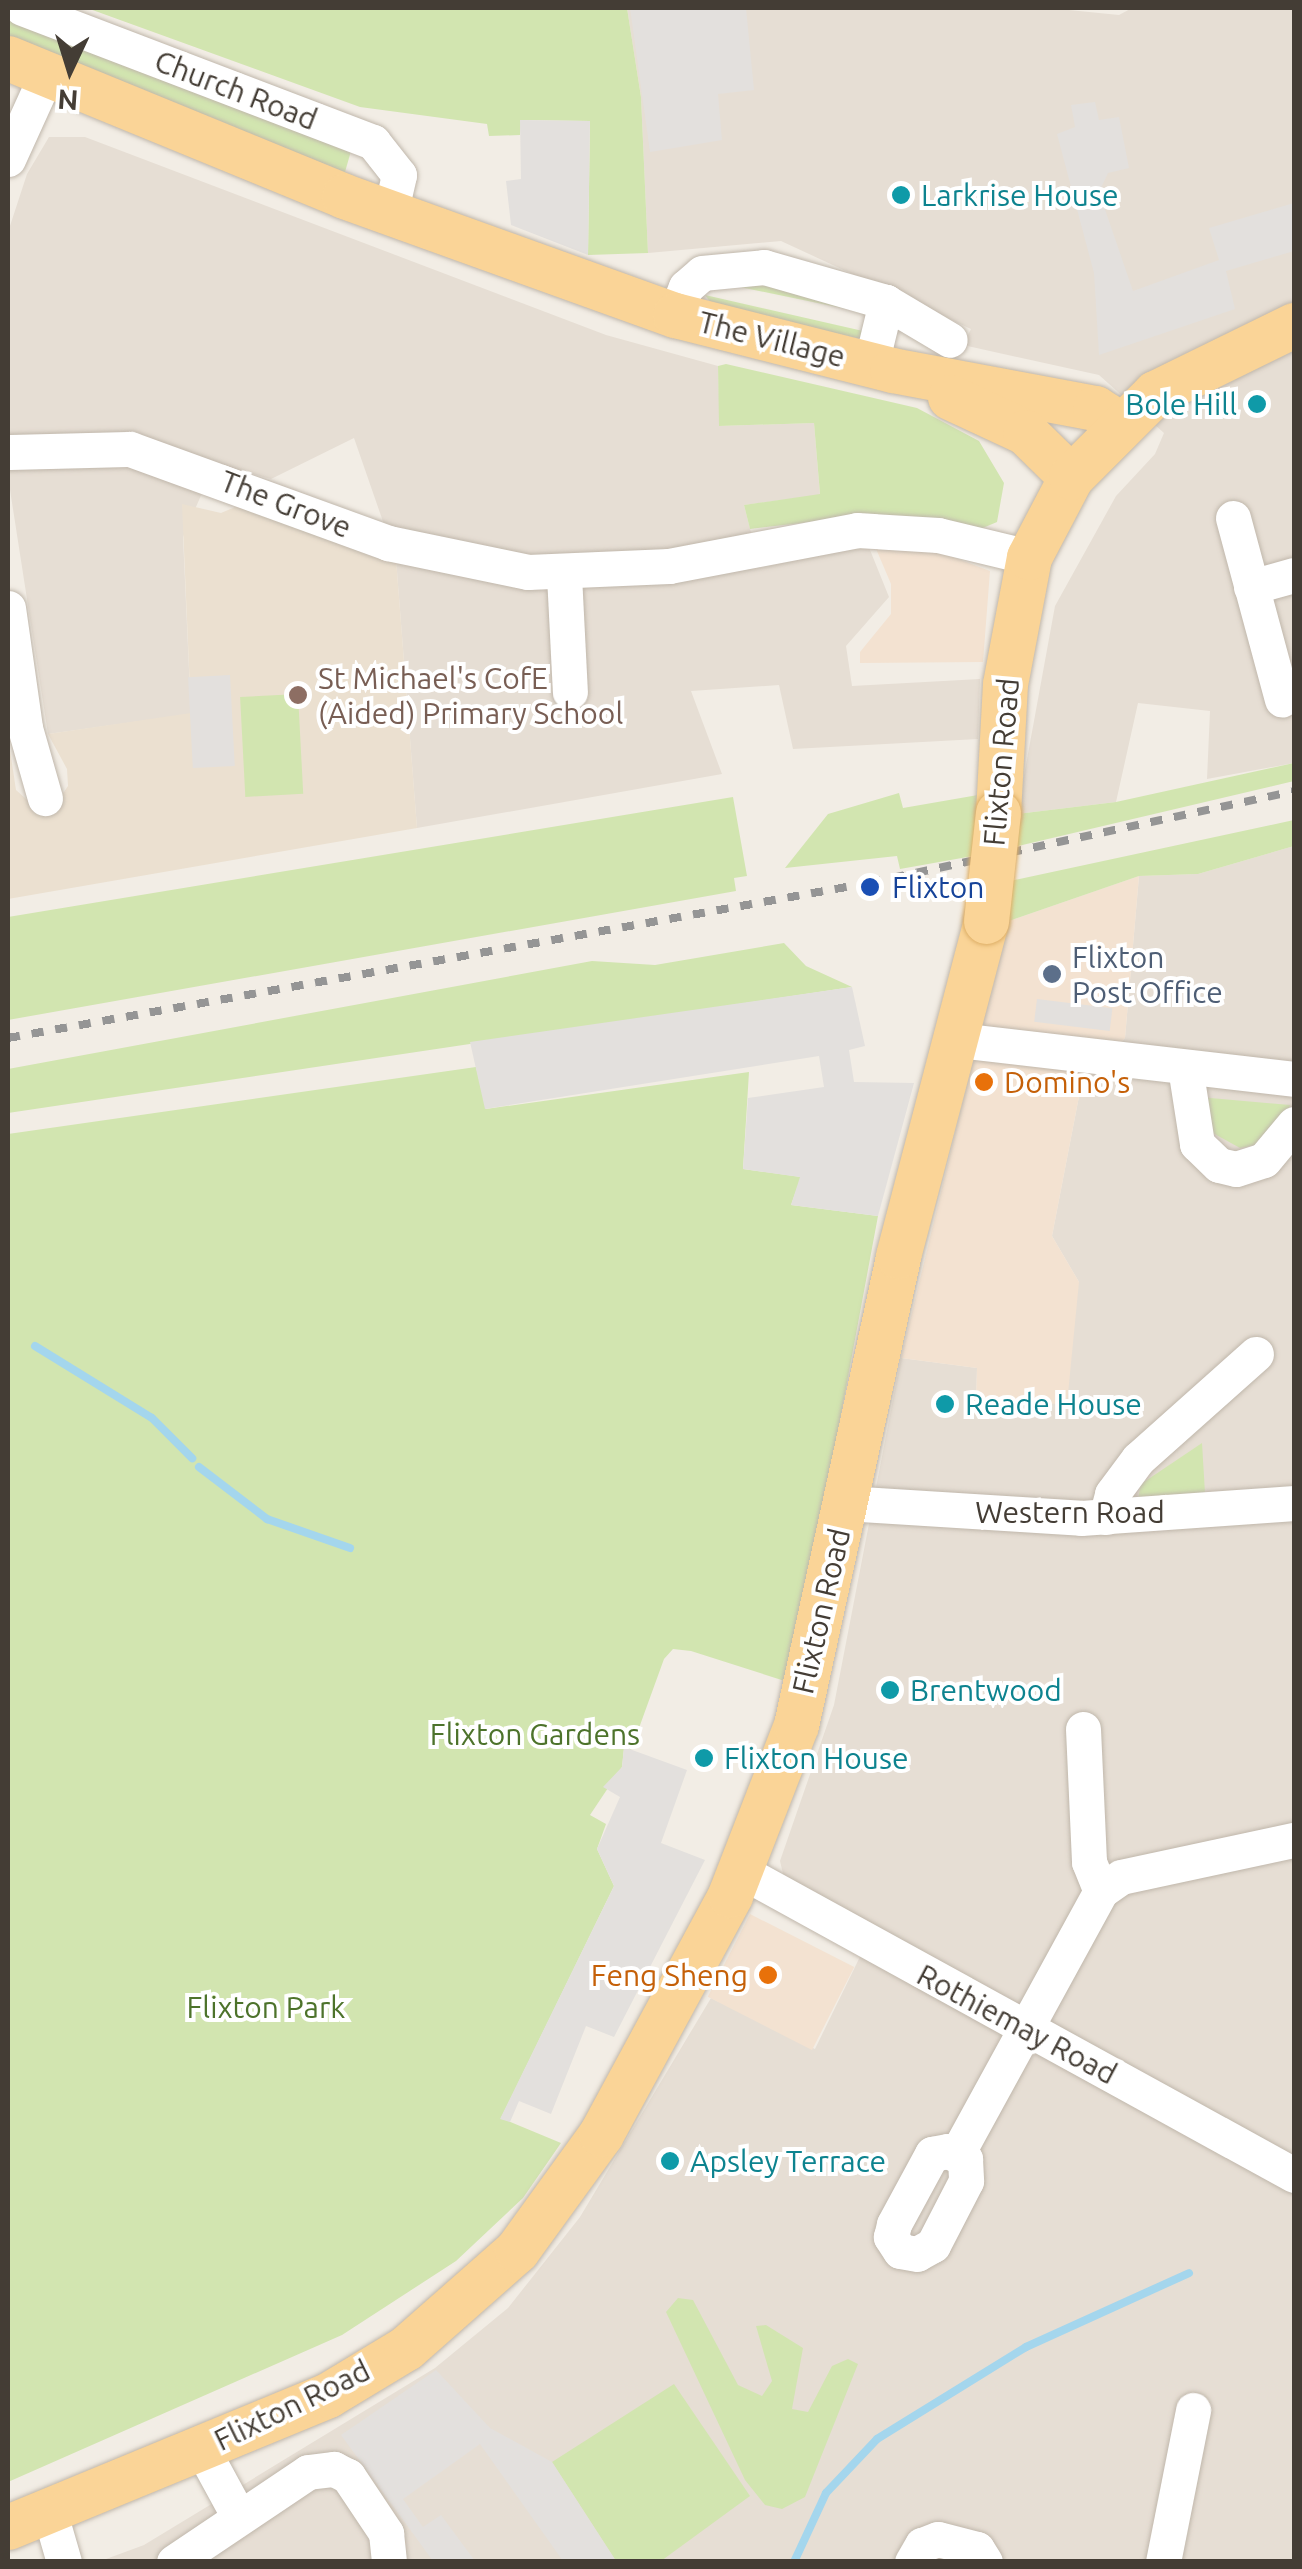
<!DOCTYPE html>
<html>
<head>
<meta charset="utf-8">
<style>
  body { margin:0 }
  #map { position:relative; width:1302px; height:2569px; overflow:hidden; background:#f2ede5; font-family:Ubuntu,sans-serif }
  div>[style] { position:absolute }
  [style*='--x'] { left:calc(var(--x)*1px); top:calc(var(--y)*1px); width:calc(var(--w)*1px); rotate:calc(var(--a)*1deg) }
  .residential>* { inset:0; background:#e6ded4 }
  .commercial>* { inset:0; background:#f3e2d1; transform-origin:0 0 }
  .education>* { inset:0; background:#ebe0d0 }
  .green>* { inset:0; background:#d2e5b0; transform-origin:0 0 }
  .parking>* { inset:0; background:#e3e0dd; transform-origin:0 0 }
  .stream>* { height:8px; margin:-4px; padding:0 4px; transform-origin:4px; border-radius:4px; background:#a4d6ed }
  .roads { filter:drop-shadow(0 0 2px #c0b7ab) drop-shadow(0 0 2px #c0b7ab) }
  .minor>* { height:35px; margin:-17.5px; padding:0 17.5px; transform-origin:17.5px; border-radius:17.5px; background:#fff }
  .major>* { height:45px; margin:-22.5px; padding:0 22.5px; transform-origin:22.5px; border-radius:22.5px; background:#fad497 }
  .rail>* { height:8px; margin-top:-4px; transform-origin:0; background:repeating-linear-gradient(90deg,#959595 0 12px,transparent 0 24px) }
  .bridges { filter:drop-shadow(0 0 2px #deaf67) drop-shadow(0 0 2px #deaf67) }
  .major-bridge>* { height:45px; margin:-22.5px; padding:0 22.5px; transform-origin:22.5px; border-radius:22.5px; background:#fad497 }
  .dots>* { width:28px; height:28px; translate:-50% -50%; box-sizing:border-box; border:5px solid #fff; border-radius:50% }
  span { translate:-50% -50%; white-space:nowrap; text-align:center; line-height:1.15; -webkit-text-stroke:8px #fff; paint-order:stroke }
  .street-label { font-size:30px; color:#443d35 }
  .culture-label { font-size:30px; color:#0d838f }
  .left { translate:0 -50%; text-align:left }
  .right { translate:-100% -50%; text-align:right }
  .education-label { font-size:30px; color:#785e54 }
  .transit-label { font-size:30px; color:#164399 }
  .service-label { font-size:30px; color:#4e5e75 }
  .food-label { font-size:30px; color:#c56008 }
  .park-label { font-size:30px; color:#4d732b }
  .frame { position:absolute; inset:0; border:10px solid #443d35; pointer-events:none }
  .north { position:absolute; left:20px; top:20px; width:100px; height:100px; -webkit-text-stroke:8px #fff; paint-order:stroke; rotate:184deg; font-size:28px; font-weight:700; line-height:40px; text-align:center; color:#443d35 }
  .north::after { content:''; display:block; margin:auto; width:35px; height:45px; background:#443d35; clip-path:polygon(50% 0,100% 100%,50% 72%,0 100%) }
</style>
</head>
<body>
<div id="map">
  <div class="residential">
    <div style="clip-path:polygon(627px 8px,1049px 8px,1119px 15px,1132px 8px,1294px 8px,1294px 763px,1207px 779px,1210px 711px,1138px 703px,1116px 802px,1017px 814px,1055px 606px,1116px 496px,1155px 454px,1164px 433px,1099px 375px,963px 345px,971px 329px,781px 241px,648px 253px,641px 97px)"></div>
    <div style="clip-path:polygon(49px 137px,85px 137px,606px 335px,718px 366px,720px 426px,814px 423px,820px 495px,744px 505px,760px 568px,868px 545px,889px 597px,846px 646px,852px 686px,980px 679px,978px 739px,793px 749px,779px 685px,691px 691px,722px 774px,417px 828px,396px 559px,354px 438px,271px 479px,215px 463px,183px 537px,191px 714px,48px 734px,8px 477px,8px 232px,27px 174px)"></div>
    <div style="clip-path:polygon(1294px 846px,1294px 2561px,98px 2562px,144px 2545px,435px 2368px,508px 2308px,580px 2217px,711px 1998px,815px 2049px,874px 1928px,784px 1878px,780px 1861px,834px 1705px,901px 1358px,977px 1368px,976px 1403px,1079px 1282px,1052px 1236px,1081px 1086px,1125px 1038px,1139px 876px,1198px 874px)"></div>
  </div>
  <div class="commercial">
    <div style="clip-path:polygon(874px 544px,937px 551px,990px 571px,983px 662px,860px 663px,860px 652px,891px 614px,891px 584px)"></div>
    <div style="clip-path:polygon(1139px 876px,1125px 1038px,1081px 1086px,1052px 1236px,1079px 1282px,1067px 1404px,976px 1403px,977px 1368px,901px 1358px,1006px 922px)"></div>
    <div style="left:750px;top:1914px;width:117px;height:93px;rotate:27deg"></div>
  </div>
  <div class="education">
    <div style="clip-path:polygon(182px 504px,221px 513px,240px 505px,396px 559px,417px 828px,8px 899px,8px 737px,16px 790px,35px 807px,56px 804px,68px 786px,67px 769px,48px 734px,191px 713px)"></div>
  </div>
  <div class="green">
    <div style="clip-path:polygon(87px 8px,627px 8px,641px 97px,648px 253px,588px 255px,590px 121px,521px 120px,520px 135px,489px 136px,487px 124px,360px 107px)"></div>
    <div style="clip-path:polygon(8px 13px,351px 151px,345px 172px,8px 42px)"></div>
    <div style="clip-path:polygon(748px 280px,866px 313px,725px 284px)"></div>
    <div style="clip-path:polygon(705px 295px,863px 331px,862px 339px,713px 306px)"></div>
    <div style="clip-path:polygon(726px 364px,917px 408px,979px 441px,1004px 483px,997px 522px,978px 530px,836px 519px,750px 529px,744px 505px,820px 494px,814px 423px,719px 426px,718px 366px)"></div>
    <div style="left:298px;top:694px;width:100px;height:58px;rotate:87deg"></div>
    <div style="clip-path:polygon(1294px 763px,1294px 781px,1014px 847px,1017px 814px,1116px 802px)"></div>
    <div style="clip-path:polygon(899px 793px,903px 808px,978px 795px,973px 856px,900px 869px,897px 856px,785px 868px,828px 814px)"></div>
    <div style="clip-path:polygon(733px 797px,747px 876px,734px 878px,736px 891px,8px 1020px,8px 917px)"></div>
    <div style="clip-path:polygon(1294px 820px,1294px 846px,1198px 874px,1139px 876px,1006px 922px,1010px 881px)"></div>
    <div style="clip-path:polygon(784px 943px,806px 966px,852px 987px,8px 1113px,8px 1069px,592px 961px,655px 965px)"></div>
    <div style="clip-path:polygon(476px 1067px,486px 1109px,749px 1072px,743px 1169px,801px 1177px,791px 1205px,878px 1216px,791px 1683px,691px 1651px,673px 1649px,664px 1659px,631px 1750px,624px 1748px,622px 1767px,590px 1815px,606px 1824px,597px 1849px,614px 1886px,501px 2118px,561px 2143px,523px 2198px,456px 2261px,342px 2335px,8px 2482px,8px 1134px)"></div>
    <div style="clip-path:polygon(1199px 1097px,1290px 1105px,1284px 1122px,1256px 1145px,1240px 1148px,1211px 1132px)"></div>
    <div style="clip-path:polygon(1202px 1443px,1205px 1493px,1138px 1499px,1141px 1484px)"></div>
    <div style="clip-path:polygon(678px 2298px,693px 2300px,738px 2385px,762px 2396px,772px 2381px,756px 2326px,766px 2325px,803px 2348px,792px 2409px,808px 2412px,832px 2366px,848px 2359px,858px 2364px,805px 2497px,782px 2509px,765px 2505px,745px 2480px,666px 2312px)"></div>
    <div style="clip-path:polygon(674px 2384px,750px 2496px,661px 2561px,616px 2561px,552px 2462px)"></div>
  </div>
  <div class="parking">
    <div style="clip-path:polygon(630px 8px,746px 8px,754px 90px,718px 94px,722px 140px,650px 152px)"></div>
    <div style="clip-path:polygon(1095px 102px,1099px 120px,1119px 117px,1129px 168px,1108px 173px,1099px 192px,1133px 291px,1219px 260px,1209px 228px,1294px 203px,1294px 251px,1226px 271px,1235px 309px,1099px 355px,1094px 273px,1057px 134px,1075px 127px,1071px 105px)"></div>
    <div style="clip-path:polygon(520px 120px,590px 121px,588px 255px,511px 225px,506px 181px,521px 179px)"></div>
    <div style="left:230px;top:675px;width:91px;height:42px;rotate:87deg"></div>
    <div style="clip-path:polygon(852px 987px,865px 1046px,849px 1050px,854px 1082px,914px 1083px,878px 1216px,791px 1205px,800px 1177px,743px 1169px,748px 1098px,824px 1087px,819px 1056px,485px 1109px,470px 1042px)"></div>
    <div style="left:1037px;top:999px;width:76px;height:23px;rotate:7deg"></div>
    <div style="clip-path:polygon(624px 1747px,687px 1770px,661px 1843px,705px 1860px,614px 2037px,586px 2026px,551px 2114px,519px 2101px,510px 2122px,500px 2119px,614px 1886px,597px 1849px,620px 1797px,603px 1787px,622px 1767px)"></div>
    <div style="clip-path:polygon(436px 2370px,490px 2428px,552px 2462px,616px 2561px,563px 2561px,480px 2444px,403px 2499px,423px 2527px,441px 2515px,475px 2561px,433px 2561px,341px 2435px)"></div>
  </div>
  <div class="stream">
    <div style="--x:35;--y:1346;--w:137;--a:31.6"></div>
    <div style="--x:152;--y:1418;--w:57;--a:45"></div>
    <div style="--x:199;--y:1467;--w:86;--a:37.4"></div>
    <div style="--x:267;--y:1519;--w:88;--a:19.3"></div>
    <div style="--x:794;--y:2562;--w:76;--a:-65.1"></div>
    <div style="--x:826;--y:2493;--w:74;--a:-46.6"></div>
    <div style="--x:877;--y:2439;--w:175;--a:-31.7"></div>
    <div style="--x:1026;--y:2347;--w:179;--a:-24.4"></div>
  </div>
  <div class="roads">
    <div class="minor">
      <div style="--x:22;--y:8;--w:376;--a:20.9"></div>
      <div style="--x:373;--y:142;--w:42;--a:51.8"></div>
      <div style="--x:399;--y:175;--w:39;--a:103"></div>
      <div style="--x:8;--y:159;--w:94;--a:-65.6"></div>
      <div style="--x:675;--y:315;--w:30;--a:-69"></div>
      <div style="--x:686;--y:287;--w:21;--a:-41"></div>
      <div style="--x:702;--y:273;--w:62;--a:-5.5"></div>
      <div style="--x:764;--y:267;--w:127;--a:16"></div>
      <div style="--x:886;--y:302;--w:74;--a:30.7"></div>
      <div style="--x:871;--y:364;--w:64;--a:-76.4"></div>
      <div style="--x:8;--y:452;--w:122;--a:-1.4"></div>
      <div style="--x:130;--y:449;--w:275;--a:20"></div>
      <div style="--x:388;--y:543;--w:143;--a:11.7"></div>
      <div style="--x:528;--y:572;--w:141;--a:-2.4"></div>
      <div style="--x:669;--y:566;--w:191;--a:-10.8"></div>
      <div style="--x:857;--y:530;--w:81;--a:3.5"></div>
      <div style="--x:938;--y:535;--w:94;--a:13.6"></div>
      <div style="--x:1233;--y:518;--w:188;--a:74.9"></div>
      <div style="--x:564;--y:575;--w:117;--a:87.1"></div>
      <div style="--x:1251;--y:587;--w:45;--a:-15.6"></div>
      <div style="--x:8;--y:608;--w:121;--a:81.9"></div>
      <div style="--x:25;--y:728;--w:73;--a:74.1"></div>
      <div style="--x:957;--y:1040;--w:339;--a:6.6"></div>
      <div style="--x:1185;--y:1067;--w:78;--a:81.1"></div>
      <div style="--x:1197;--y:1144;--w:30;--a:44"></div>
      <div style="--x:1219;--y:1165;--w:17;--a:13"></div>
      <div style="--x:1236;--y:1169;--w:29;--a:-18"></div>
      <div style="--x:1264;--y:1160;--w:47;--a:-50.2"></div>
      <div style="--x:845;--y:1503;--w:236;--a:3.6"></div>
      <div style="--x:1081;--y:1518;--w:214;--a:-4"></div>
      <div style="--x:1106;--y:1517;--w:24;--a:-75"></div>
      <div style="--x:1112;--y:1494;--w:44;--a:-53.4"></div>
      <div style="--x:1138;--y:1459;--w:158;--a:-41.7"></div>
      <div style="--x:1083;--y:1729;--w:133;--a:87.4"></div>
      <div style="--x:1089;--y:1862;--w:31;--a:68"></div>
      <div style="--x:741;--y:1871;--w:631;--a:28.8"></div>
      <div style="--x:948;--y:2151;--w:19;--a:25"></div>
      <div style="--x:965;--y:2159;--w:22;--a:87"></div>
      <div style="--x:966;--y:2181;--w:72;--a:117.3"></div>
      <div style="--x:933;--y:2245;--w:18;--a:151"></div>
      <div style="--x:917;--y:2254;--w:17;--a:-170"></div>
      <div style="--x:900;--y:2251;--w:17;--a:-123"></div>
      <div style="--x:891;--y:2237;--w:13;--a:-77"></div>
      <div style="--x:894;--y:2224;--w:80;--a:-61.5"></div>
      <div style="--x:932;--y:2154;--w:16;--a:-11"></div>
      <div style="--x:958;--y:2152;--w:298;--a:-61.3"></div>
      <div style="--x:1101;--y:1891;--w:24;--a:-35"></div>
      <div style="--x:1121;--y:1877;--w:177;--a:-12.1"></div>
      <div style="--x:202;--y:2449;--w:75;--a:61.4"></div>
      <div style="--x:49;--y:2510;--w:54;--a:73.9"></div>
      <div style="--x:174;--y:2562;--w:161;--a:-33.9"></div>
      <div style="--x:308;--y:2472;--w:26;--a:-7"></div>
      <div style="--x:334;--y:2469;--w:16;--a:27"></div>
      <div style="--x:348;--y:2476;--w:69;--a:56.3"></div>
      <div style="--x:386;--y:2533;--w:29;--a:84"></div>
      <div style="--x:912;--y:2562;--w:20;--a:-60"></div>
      <div style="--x:922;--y:2545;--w:17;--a:-21"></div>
      <div style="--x:938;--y:2539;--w:40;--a:14.4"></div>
      <div style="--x:977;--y:2549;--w:15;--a:58"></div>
      <div style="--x:1163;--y:2562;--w:155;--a:-78.8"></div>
    </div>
    <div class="major">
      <div style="--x:8;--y:58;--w:363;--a:22.3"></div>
      <div style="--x:344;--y:196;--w:352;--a:19.8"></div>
      <div style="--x:675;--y:315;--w:224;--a:14.2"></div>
      <div style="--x:892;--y:370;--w:207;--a:10.6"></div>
      <div style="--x:1095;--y:408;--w:28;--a:32"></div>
      <div style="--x:950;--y:397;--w:83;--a:25"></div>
      <div style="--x:1025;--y:432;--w:64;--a:44.4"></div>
      <div style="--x:998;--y:813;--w:129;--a:-86.9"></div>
      <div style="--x:1005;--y:684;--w:129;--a:-79.3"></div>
      <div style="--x:1029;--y:557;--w:90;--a:-62.3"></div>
      <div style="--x:1071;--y:477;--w:119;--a:-45"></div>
      <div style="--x:1155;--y:393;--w:155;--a:-26.1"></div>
      <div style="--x:8;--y:2527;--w:346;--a:-22.4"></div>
      <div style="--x:328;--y:2395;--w:91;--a:-31.1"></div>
      <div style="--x:406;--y:2348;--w:148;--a:-41.4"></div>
      <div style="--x:517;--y:2250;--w:143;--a:-54.1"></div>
      <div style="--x:601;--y:2134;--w:272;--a:-61.6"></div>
      <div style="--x:730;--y:1895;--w:182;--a:-68.8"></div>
      <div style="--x:796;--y:1725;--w:480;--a:-77.7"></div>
      <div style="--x:898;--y:1256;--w:346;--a:-75.3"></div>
    </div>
  </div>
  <div class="rail">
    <div style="--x:8;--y:1038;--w:875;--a:-10.21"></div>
    <div style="--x:869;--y:883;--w:435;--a:-12.2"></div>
  </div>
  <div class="bridges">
    <div class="major-bridge">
      <div style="--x:986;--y:921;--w:109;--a:-83.7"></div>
    </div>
  </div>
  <div class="dots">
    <div style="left:901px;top:195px;background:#0f9aa8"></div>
    <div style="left:1257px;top:404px;background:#0f9aa8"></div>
    <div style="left:298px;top:695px;background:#8d6e63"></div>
    <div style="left:870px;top:887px;background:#1a4fb4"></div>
    <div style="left:1052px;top:974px;background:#5c6f8a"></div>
    <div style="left:984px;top:1082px;background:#e8710a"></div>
    <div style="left:945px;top:1404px;background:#0f9aa8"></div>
    <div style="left:890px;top:1690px;background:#0f9aa8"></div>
    <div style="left:704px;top:1758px;background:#0f9aa8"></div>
    <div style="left:768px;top:1975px;background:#e8710a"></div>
    <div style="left:670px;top:2161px;background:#0f9aa8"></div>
  </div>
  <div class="street-label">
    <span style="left:236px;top:90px;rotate:21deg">Church Road</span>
    <span style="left:772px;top:339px;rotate:14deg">The Village</span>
    <span style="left:286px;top:504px;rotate:21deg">The Grove</span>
    <span style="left:1001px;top:762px;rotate:-85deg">Flixton Road</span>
    <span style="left:1070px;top:1512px">Western Road</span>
    <span style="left:821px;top:1611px;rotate:-77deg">Flixton Road</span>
    <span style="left:1017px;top:2024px;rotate:28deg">Rothiemay Road</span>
    <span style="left:292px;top:2405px;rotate:-26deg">Flixton Road</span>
  </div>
  <div class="culture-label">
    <span class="left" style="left:921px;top:195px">Larkrise House</span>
    <span class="right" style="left:1237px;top:404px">Bole Hill</span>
    <span class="left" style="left:965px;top:1404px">Reade House</span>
    <span class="left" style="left:910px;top:1690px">Brentwood</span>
    <span class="left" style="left:724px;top:1758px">Flixton House</span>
    <span class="left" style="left:690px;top:2161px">Apsley Terrace</span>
  </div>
  <div class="education-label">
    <span class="left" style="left:318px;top:695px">St Michael's CofE<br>(Aided) Primary School</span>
  </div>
  <div class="transit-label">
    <span class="left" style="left:892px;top:887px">Flixton</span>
  </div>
  <div class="service-label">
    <span class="left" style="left:1072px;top:974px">Flixton<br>Post Office</span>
  </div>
  <div class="food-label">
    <span class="left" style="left:1004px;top:1082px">Domino's</span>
    <span class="right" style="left:748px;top:1975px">Feng Sheng</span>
  </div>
  <div class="park-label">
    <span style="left:535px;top:1734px">Flixton Gardens</span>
    <span style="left:266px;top:2007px">Flixton Park</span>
  </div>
  <div class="frame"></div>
  <div class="north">N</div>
</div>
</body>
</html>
